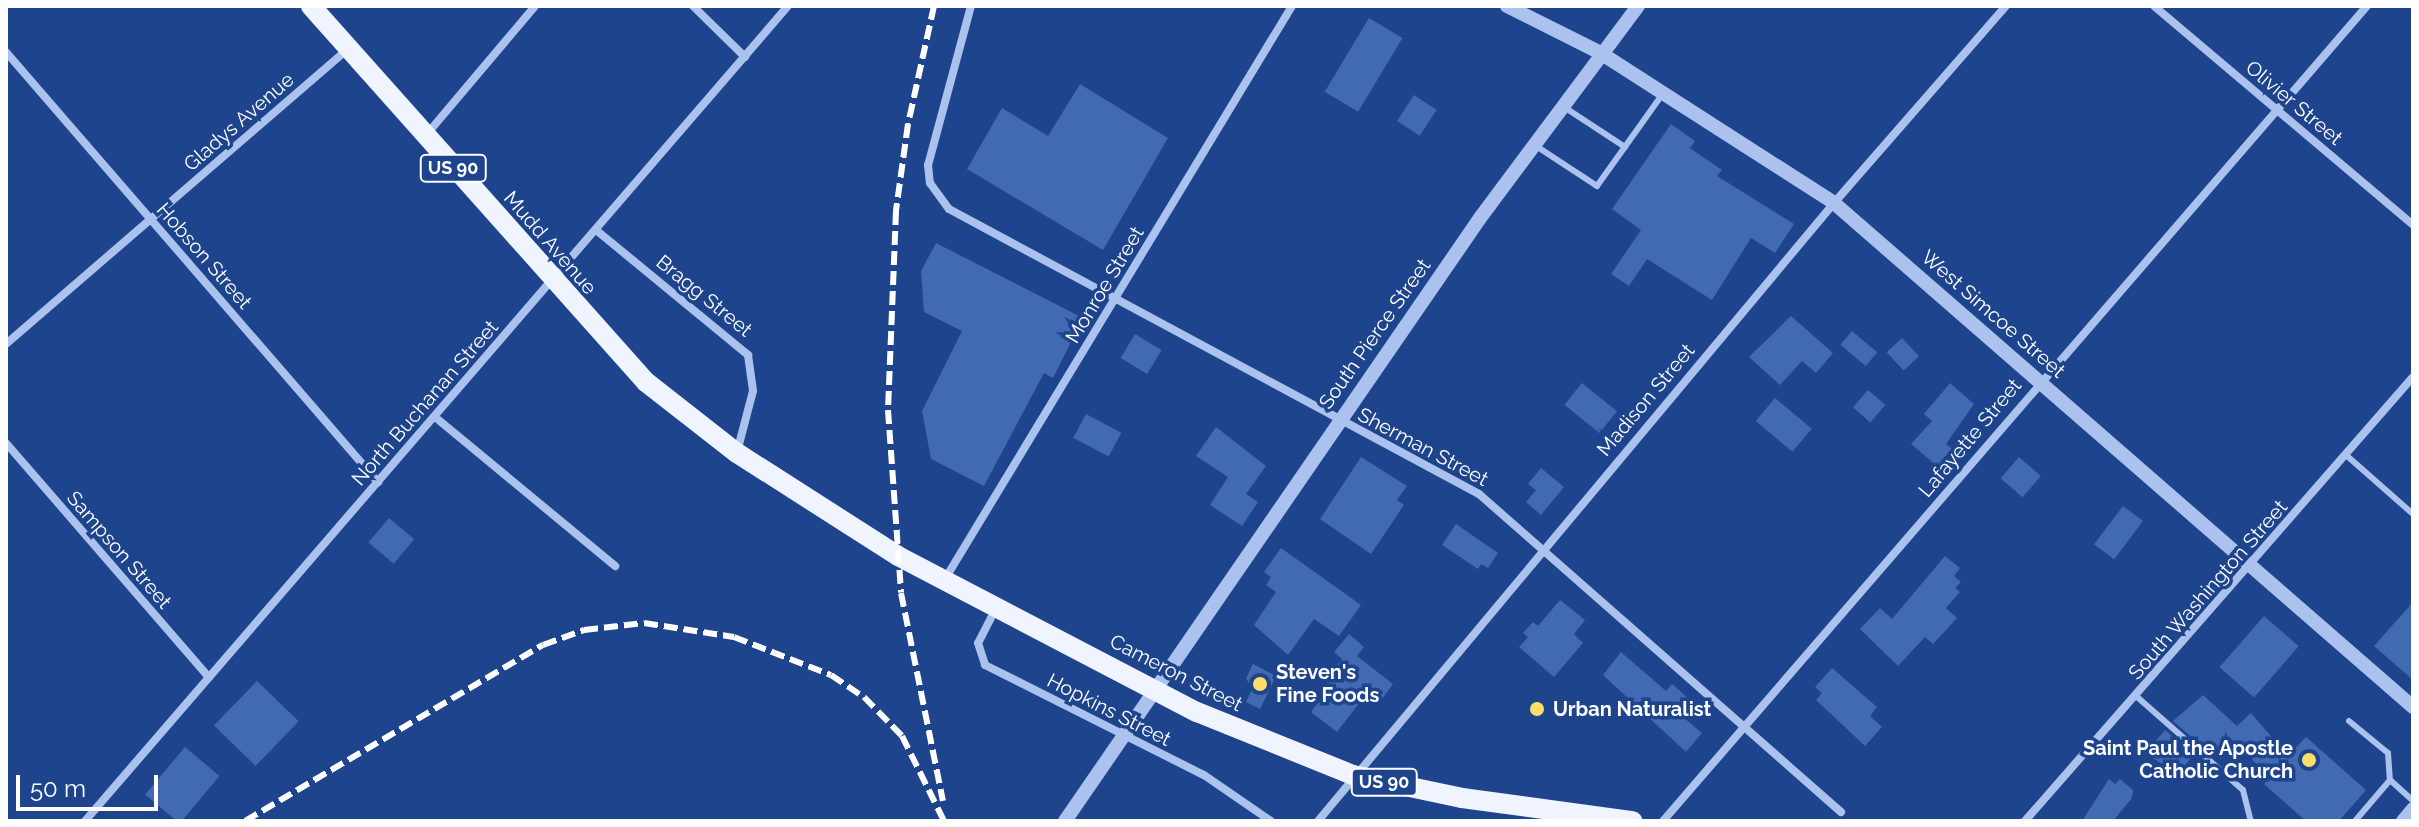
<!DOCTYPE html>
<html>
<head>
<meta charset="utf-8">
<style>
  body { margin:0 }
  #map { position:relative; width:2419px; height:827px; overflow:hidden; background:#1d448c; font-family:Raleway,sans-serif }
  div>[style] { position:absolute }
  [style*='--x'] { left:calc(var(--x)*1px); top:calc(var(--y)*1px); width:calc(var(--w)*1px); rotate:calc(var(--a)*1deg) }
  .building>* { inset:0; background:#416ab2; transform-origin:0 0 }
  .service>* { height:6px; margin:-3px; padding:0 3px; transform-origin:3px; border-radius:3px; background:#aac2ed }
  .minor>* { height:8px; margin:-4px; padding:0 4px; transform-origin:4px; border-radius:4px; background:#aac2ed }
  .tertiary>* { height:14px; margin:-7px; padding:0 7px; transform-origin:7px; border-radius:7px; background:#aac2ed }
  .primary>* { height:20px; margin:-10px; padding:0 10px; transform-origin:10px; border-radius:10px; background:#f0f4ff }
  .rail>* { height:6px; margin-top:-3px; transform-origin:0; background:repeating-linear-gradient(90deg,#fff 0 14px,transparent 0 20px) }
  .dots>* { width:22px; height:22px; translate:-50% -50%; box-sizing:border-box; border:4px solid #1d448c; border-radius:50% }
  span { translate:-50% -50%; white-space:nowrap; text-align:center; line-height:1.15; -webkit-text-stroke:7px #1d448c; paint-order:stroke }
  .shield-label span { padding:2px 6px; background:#1d448c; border:2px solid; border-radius:6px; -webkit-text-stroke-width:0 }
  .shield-label { font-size:18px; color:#fff; font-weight:700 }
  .street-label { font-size:20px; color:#fff }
  .poi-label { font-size:20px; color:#fff; font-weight:700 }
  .left { translate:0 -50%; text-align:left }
  .right { translate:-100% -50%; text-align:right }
  .frame { position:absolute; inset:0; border:8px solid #fff; pointer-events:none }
  .scale { position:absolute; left:16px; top:775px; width:142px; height:36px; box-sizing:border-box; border:4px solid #fff; border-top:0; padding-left:10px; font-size:24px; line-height:28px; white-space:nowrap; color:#fff; -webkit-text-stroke:6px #1d448c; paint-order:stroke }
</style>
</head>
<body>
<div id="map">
  <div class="building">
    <div style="left:1369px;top:18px;width:39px;height:86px;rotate:31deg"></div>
    <div style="clip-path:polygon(1080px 84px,1168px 138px,1103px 250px,967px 169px,1002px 108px,1048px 136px)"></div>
    <div style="left:1414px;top:95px;width:27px;height:31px;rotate:33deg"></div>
    <div style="clip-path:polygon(1671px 124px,1695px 141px,1690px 148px,1722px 170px,1717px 176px,1794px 224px,1775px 253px,1751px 238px,1712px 300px,1647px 259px,1629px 286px,1611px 274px,1641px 230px,1612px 209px)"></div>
    <div style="clip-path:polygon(936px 243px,1083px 318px,1053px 378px,1044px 373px,984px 486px,931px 459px,922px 411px,962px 331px,924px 312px,921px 271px)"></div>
    <div style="clip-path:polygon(1791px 316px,1833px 353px,1816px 373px,1802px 361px,1780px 385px,1749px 357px)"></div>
    <div style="left:1852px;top:331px;width:33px;height:18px;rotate:40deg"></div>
    <div style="left:1135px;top:334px;width:31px;height:28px;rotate:31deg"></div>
    <div style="left:1902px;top:338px;width:25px;height:21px;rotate:47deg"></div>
    <div style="left:1582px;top:383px;width:45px;height:28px;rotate:39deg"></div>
    <div style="clip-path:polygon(1950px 383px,1974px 404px,1946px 444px,1952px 449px,1937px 466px,1911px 444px,1932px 421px,1924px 414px)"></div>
    <div style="left:1868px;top:390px;width:23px;height:23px;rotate:41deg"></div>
    <div style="left:1775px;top:398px;width:48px;height:30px;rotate:40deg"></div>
    <div style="left:1086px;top:414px;width:40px;height:27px;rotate:28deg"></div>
    <div style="clip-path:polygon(1216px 427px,1266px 466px,1246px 494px,1258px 502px,1242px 526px,1210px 505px,1228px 477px,1196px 456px)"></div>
    <div style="clip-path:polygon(1361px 457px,1407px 486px,1397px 500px,1404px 505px,1371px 554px,1320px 519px)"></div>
    <div style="left:2019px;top:457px;width:29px;height:28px;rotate:41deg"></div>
    <div style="clip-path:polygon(1541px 468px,1564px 487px,1541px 515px,1526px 502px,1536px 490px,1528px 484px)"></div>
    <div style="left:2123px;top:506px;width:25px;height:48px;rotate:37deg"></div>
    <div style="left:389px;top:518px;width:33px;height:32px;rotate:40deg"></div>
    <div style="clip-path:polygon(1456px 524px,1498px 553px,1488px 568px,1481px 564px,1478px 569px,1442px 545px)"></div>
    <div style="clip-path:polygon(1281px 548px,1361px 605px,1339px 636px,1314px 619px,1288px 655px,1254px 625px,1276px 592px,1266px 585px,1271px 577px,1264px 572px)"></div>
    <div style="clip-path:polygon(1945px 556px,1960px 568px,1954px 576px,1961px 582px,1955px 588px,1960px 592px,1946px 608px,1957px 618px,1933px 644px,1925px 637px,1898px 666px,1860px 629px,1880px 608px,1892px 619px)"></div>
    <div style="clip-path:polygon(1560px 600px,1585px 620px,1574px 634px,1583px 643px,1554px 677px,1519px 647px,1528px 637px,1523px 633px,1533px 622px,1538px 626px)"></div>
    <div style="clip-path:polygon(2413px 602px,2413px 680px,2374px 646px)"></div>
    <div style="left:2264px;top:616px;width:46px;height:68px;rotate:41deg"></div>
    <div style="clip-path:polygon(1349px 634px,1364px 647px,1357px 656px,1393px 684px,1379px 703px,1366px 694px,1337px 732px,1311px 712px,1322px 698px,1336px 705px,1343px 694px,1325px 681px,1342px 659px,1334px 652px)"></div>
    <div style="clip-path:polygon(1621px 652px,1666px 691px,1672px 684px,1688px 698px,1677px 712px,1702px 733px,1686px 752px,1603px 675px)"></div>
    <div style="clip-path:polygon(1253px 664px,1276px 676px,1260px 709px,1246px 702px,1252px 689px,1246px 678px)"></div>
    <div style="clip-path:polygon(1832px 668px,1877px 707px,1870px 716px,1882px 727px,1865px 746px,1816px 700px,1822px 693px,1815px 687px)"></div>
    <div style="left:257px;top:681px;width:58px;height:62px;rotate:44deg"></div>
    <div style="clip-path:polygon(2203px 695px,2237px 726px,2251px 713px,2288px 756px,2306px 737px,2366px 790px,2339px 821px,2306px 821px,2264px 784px,2270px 777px,2229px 737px,2212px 755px,2173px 721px)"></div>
    <div style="clip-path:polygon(2165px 730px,2194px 755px,2177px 774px,2145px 753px)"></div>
    <div style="left:185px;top:747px;width:45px;height:62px;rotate:40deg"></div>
    <div style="clip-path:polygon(2109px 779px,2115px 784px,2120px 779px,2133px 790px,2132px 798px,2113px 821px,2082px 821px)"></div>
  </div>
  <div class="service">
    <div style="--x:1564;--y:107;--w:73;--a:33.3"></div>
    <div style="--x:1536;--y:146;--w:73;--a:33.3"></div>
    <div style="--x:1597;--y:186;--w:112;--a:-54.5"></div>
    <div style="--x:2346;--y:455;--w:89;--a:41.4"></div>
    <div style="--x:2136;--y:696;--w:142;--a:41.3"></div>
    <div style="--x:2243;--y:790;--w:32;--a:76"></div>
    <div style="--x:2349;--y:721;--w:50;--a:39.4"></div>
    <div style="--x:2388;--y:753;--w:27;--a:86"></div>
    <div style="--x:2390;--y:780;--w:31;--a:42"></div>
    <div style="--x:2355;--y:821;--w:54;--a:-49.5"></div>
  </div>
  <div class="minor">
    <div style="--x:693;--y:6;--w:73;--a:44.4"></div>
    <div style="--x:971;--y:6;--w:165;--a:105.1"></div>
    <div style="--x:928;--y:165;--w:18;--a:84"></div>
    <div style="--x:930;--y:183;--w:32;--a:54"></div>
    <div style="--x:949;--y:209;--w:602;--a:28.27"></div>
    <div style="--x:1479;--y:494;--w:482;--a:41.3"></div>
    <div style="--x:2154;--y:6;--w:339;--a:40.2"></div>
    <div style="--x:6;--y:52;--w:569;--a:49.14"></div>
    <div style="--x:427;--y:134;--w:167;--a:-49.8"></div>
    <div style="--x:596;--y:230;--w:197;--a:39.4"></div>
    <div style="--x:748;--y:355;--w:36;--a:82"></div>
    <div style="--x:753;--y:391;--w:63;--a:104.7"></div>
    <div style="--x:6;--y:344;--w:452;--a:-40.8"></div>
    <div style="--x:435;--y:417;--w:234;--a:39.6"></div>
    <div style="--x:6;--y:443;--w:310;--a:49.1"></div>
    <div style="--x:945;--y:579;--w:670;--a:-58.8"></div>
    <div style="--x:996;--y:608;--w:39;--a:117"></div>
    <div style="--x:978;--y:643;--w:23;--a:72"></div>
    <div style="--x:985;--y:665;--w:245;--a:26.7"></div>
    <div style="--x:1204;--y:775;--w:81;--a:34.5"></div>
    <div style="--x:85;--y:821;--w:1076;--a:-49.22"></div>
    <div style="--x:1318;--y:821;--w:805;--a:-50.14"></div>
    <div style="--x:1834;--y:203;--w:262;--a:-48.9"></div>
    <div style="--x:1663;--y:821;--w:1077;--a:-49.18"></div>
    <div style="--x:2025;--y:821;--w:590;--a:-48.85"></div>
  </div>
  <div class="tertiary">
    <div style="--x:1507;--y:6;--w:103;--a:26.6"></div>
    <div style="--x:1599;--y:52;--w:279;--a:32.7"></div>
    <div style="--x:1834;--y:203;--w:768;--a:41.04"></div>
    <div style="--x:1065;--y:821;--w:732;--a:-55.46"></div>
    <div style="--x:1480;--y:218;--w:264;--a:-53.3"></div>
    <div style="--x:2403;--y:821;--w:16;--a:-50"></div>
  </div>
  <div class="primary">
    <div style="--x:311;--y:6;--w:504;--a:48.3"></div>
    <div style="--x:646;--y:382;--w:115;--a:38"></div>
    <div style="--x:737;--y:453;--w:191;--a:32.6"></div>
    <div style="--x:898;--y:556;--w:337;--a:27.6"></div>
    <div style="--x:1197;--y:712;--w:168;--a:22"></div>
    <div style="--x:1353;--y:775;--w:111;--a:11.9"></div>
    <div style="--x:1462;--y:798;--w:172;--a:7.7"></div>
  </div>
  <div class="rail">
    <div style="--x:934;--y:6;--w:121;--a:102.4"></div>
    <div style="--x:908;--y:124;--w:88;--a:97.9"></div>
    <div style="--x:896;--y:211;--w:199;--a:92.3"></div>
    <div style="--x:888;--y:410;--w:183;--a:85.9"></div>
    <div style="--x:901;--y:593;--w:212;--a:78.6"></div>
    <div style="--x:245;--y:821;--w:346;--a:-30.6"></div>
    <div style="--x:543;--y:645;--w:44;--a:-20.1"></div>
    <div style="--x:584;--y:630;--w:60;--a:-6.7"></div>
    <div style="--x:644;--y:623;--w:91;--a:8.8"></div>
    <div style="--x:734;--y:637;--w:104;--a:21.4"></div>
    <div style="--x:831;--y:675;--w:40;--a:34"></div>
    <div style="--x:864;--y:697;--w:54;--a:45.7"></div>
    <div style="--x:902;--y:736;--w:95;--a:63.7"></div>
  </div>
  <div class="dots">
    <div style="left:1260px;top:684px;background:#fcde69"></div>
    <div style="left:1537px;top:709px;background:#fcde69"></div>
    <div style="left:2309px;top:760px;background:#fcde69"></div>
  </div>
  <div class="shield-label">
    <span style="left:453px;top:168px">US 90</span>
    <span style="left:1384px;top:782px">US 90</span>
  </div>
  <div class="street-label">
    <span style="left:2294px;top:103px;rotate:40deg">Olivier Street</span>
    <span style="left:239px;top:122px;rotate:-41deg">Gladys Avenue</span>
    <span style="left:550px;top:243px;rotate:49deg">Mudd Avenue</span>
    <span style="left:204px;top:256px;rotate:49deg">Hobson Street</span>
    <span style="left:1105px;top:285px;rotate:-59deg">Monroe Street</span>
    <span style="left:704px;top:296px;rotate:39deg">Bragg Street</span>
    <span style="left:1993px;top:314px;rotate:41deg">West Simcoe Street</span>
    <span style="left:1375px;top:334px;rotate:-55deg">South Pierce Street</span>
    <span style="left:1646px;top:400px;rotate:-50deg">Madison Street</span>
    <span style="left:425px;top:403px;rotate:-49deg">North Buchanan Street</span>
    <span style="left:1970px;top:438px;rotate:-50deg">Lafayette Street</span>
    <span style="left:1423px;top:447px;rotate:28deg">Sherman Street</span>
    <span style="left:119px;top:550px;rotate:49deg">Sampson Street</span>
    <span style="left:2208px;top:590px;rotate:-49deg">South Washington Street</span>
    <span style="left:1176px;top:673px;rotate:27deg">Cameron Street</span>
    <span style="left:1109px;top:710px;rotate:27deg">Hopkins Street</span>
  </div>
  <div class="poi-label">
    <span class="left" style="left:1276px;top:684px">Steven's<br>Fine Foods</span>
    <span class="left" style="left:1553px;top:709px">Urban Naturalist</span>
    <span class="right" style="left:2293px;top:760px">Saint Paul the Apostle<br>Catholic Church</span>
  </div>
  <div class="frame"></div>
  <div class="scale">50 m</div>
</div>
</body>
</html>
